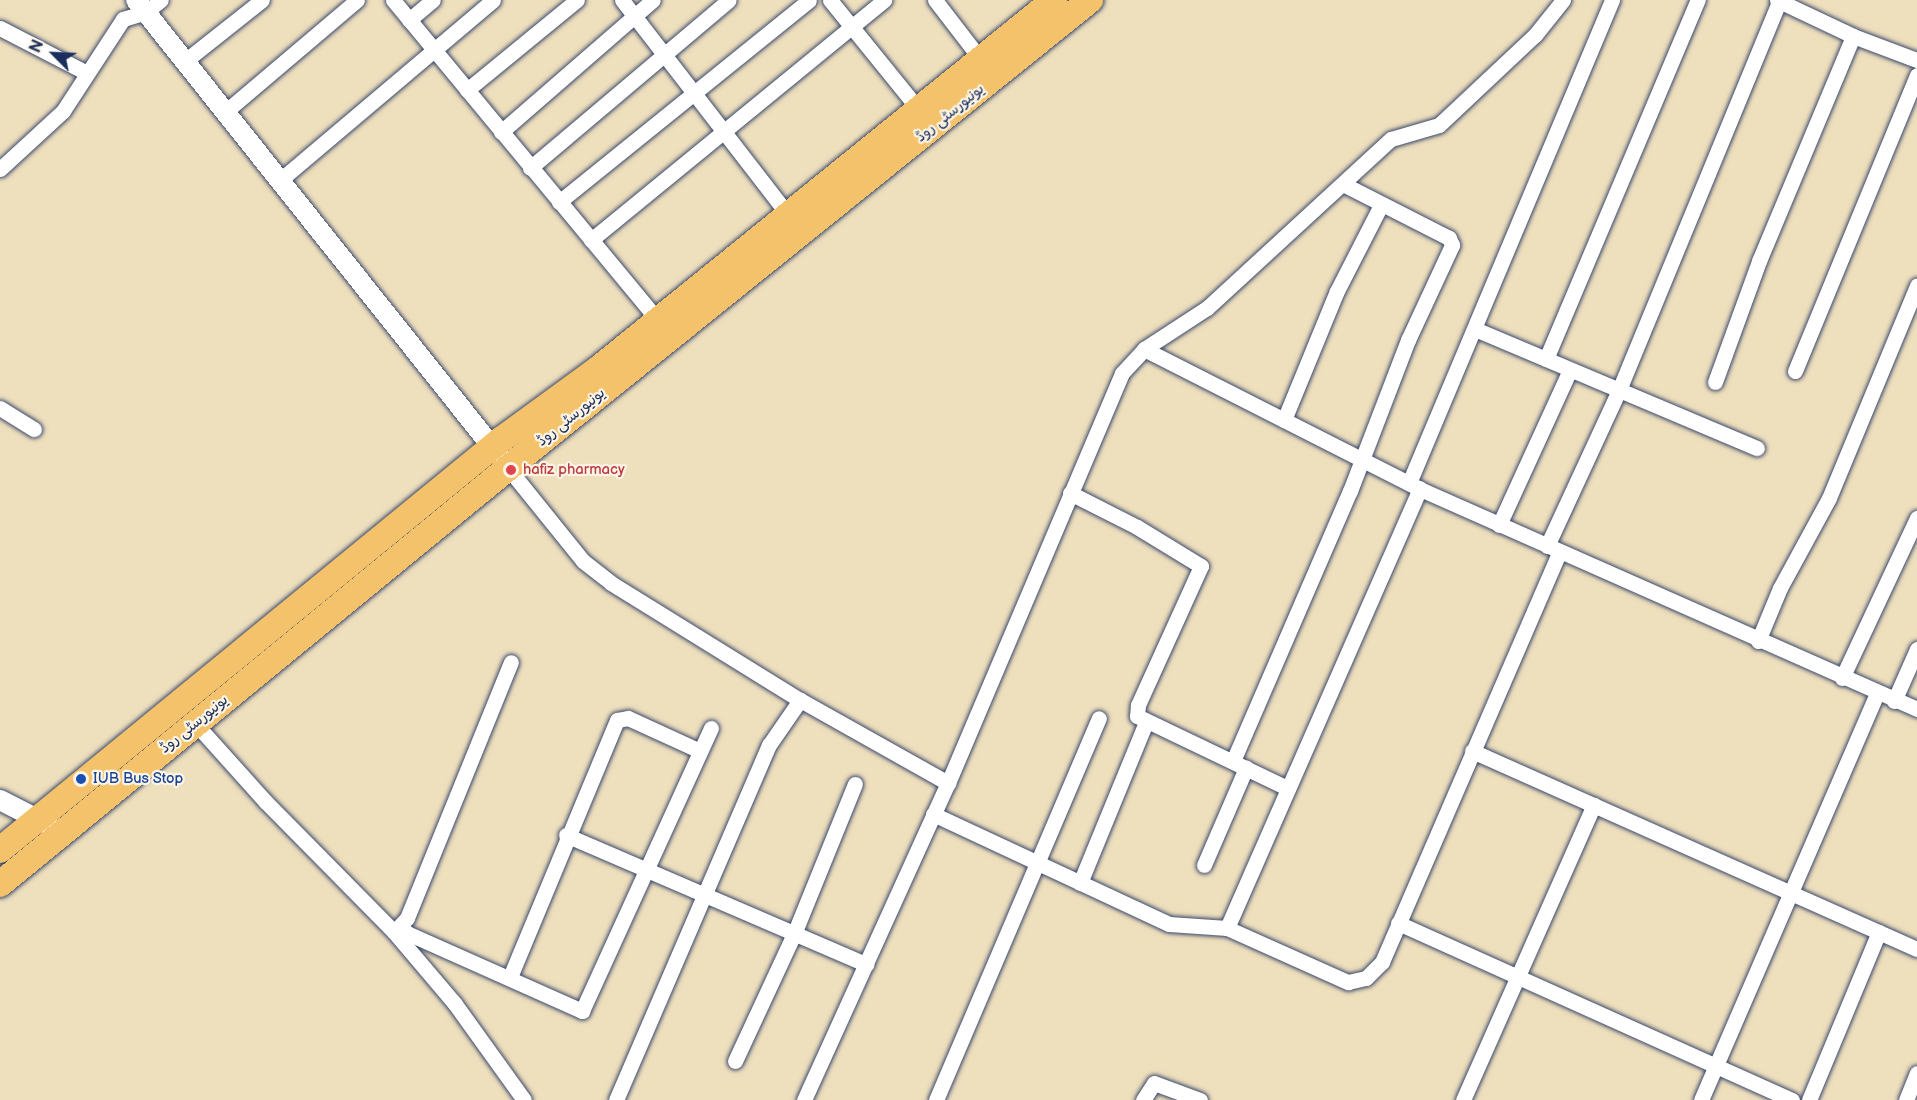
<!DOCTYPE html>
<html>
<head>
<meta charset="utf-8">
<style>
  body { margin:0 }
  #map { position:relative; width:1917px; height:1100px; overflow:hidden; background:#eedfbd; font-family:"Balsamiq Sans","Playpen Sans Arabic",sans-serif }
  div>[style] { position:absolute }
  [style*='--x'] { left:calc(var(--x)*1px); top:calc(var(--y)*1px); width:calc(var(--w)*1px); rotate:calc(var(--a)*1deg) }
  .roads { filter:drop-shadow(0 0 2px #3b496c) drop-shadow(0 0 2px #3b496c) }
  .minor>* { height:15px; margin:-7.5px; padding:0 7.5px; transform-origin:7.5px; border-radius:7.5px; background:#fff }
  .tertiary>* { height:20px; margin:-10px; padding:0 10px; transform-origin:10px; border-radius:10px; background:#fff }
  .trunk>* { height:26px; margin:-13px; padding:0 13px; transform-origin:13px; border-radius:13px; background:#f3c26a }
  .dots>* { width:16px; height:16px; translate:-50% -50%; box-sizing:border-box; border:3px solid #fcf5e5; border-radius:50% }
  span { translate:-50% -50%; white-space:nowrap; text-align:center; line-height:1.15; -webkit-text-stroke:4.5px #fcf5e5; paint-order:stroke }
  .street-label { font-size:15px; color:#1b2f5e }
  .health-label { font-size:15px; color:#be3a42 }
  .left { translate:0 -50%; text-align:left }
  .transit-label { font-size:15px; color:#164399 }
  .north { position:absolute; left:24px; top:24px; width:60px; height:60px; -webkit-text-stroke:4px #fcf5e5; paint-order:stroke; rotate:294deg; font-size:16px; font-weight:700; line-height:24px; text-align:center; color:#1b2f5e }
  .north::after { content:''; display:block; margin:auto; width:21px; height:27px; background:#1b2f5e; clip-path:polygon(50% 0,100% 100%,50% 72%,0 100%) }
</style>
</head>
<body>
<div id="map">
  <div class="roads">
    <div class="minor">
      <div style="--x:393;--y:0;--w:420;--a:50.4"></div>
      <div style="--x:622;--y:0;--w:278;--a:52.3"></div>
      <div style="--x:830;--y:0;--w:141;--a:51"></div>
      <div style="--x:935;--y:0;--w:82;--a:52.4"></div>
      <div style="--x:1777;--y:0;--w:84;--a:25.3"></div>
      <div style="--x:1853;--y:36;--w:68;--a:20.6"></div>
      <div style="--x:409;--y:20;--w:31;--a:-40"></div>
      <div style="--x:0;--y:28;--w:96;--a:27.4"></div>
      <div style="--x:185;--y:61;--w:98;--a:-38.4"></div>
      <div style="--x:467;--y:90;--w:142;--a:-39.3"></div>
      <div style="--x:225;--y:112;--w:173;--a:-40.3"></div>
      <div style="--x:501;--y:132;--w:201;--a:-41"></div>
      <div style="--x:530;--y:168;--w:260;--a:-40.2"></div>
      <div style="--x:0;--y:169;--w:86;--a:-42.6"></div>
      <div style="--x:63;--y:111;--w:110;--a:-56.9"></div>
      <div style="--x:123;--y:19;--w:24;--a:-17"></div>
      <div style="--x:146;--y:12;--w:19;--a:-39"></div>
      <div style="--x:279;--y:181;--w:280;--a:-40.2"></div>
      <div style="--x:559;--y:202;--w:321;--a:-38.9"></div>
      <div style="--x:591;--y:240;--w:379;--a:-39.3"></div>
      <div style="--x:1475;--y:329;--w:306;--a:22.9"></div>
      <div style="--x:1144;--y:349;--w:309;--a:26.9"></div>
      <div style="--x:1420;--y:489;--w:544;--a:23.88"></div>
      <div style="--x:1546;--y:359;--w:390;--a:-67.1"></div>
      <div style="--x:1795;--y:371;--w:320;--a:-67.6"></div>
      <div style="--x:1715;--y:382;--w:129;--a:-70"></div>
      <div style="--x:1759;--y:261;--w:244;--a:-67.3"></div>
      <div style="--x:0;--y:408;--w:40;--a:32"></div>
      <div style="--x:1284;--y:420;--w:139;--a:-67.7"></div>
      <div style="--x:1337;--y:291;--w:97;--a:-62.9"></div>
      <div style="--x:508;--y:468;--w:119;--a:51.1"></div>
      <div style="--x:583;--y:561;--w:36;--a:38"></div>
      <div style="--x:611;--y:583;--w:222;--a:31.8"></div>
      <div style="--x:800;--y:700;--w:170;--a:29.3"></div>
      <div style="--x:1409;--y:483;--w:524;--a:-67.2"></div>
      <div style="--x:1070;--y:493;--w:75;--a:26.9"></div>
      <div style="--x:1137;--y:527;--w:75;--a:31.4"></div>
      <div style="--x:1201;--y:566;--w:153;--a:114.4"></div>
      <div style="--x:1138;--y:705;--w:11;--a:95"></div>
      <div style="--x:1137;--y:716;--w:166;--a:25.6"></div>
      <div style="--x:1499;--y:525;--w:170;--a:-65.4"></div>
      <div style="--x:1547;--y:546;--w:172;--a:-65.2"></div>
      <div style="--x:1619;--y:390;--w:422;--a:-67.6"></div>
      <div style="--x:1758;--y:641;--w:57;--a:-67.5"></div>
      <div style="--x:1780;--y:588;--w:102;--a:-61.4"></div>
      <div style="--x:1829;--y:498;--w:230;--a:-67.5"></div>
      <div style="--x:1842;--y:678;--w:177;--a:-64.9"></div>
      <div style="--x:1894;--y:701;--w:57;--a:-66.1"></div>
      <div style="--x:195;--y:723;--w:106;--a:48.1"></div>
      <div style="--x:266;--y:802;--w:182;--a:45.4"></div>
      <div style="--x:394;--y:932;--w:94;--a:49.7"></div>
      <div style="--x:455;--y:1004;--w:118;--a:54.3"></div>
      <div style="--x:1472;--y:751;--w:487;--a:24"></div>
      <div style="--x:1233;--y:761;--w:294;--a:-66.6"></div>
      <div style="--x:1350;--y:491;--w:162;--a:-69"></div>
      <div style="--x:1408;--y:340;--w:105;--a:-65.1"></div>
      <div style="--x:1452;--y:245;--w:8;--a:-113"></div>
      <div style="--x:1449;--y:238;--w:119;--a:-153"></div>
      <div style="--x:933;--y:814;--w:260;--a:25"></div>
      <div style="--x:1169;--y:924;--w:58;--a:3.9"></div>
      <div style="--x:1227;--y:928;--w:133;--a:24.1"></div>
      <div style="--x:1348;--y:982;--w:18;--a:-13"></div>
      <div style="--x:1366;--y:978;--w:23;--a:-45"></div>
      <div style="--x:1382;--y:962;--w:447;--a:-66.6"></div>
      <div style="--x:566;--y:835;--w:327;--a:23.3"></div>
      <div style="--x:1204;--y:865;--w:106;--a:-66.6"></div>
      <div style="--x:1080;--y:883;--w:174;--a:-67.7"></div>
      <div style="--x:1398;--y:923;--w:432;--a:24.2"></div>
      <div style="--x:401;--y:927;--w:8;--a:45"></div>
      <div style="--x:407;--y:933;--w:192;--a:24"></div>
      <div style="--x:582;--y:1011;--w:311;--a:-65.5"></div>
      <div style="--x:1227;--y:928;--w:480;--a:-66.3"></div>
      <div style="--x:394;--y:932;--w:19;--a:-47"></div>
      <div style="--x:407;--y:918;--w:276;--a:-67.9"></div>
      <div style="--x:510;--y:977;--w:278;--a:-67.4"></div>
      <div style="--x:617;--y:720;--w:11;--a:-10"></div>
      <div style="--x:628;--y:718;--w:79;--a:24.6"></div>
      <div style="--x:735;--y:1061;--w:140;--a:-65.1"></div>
      <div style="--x:794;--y:934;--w:162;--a:-67.9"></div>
      <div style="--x:616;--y:1100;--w:387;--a:-66.7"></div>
      <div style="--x:769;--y:745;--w:55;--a:-55.4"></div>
      <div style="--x:804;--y:1100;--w:348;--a:-65.6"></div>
      <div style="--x:948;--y:783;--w:445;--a:-67"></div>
      <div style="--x:1122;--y:373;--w:33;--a:-47"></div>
      <div style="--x:1144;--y:349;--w:75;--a:-33.1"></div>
      <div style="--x:1207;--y:308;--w:250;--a:-42.6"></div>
      <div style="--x:1391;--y:139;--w:50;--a:-16.3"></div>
      <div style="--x:1439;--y:125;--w:132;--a:-43.2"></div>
      <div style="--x:1535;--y:35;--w:45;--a:-51.3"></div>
      <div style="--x:936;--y:1100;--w:415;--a:-66.9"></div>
      <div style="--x:1143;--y:1100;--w:20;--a:-57"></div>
      <div style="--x:1154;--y:1083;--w:49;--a:20.3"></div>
      <div style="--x:1463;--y:1100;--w:323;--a:-66.1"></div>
      <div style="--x:1701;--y:1100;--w:443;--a:-66.6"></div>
      <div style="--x:1809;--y:1100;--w:182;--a:-67.4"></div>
      <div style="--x:1906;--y:1100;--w:29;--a:-68"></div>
    </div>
    <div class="tertiary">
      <div style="--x:136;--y:0;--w:586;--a:51.45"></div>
      <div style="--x:0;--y:800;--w:55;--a:27"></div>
    </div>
    <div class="trunk">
      <div style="--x:0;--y:850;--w:649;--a:-39.31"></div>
      <div style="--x:502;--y:439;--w:119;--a:-36.1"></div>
      <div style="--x:598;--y:369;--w:587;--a:-38.98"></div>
      <div style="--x:0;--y:884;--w:657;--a:-39.31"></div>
      <div style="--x:508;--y:468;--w:747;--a:-38.8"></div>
    </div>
  </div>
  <div class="dots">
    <div style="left:511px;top:470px;background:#e0444e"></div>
    <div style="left:81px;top:779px;background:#1a4fb4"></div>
  </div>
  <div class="street-label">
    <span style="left:950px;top:113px;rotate:-39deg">یونیورسٹی روڈ</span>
    <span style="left:571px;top:417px;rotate:-39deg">یونیورسٹی روڈ</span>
    <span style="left:194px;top:724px;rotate:-39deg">یونیورسٹی روڈ</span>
  </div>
  <div class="health-label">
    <span class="left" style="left:523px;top:470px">hafiz pharmacy</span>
  </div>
  <div class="transit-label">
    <span class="left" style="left:93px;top:779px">IUB Bus Stop</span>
  </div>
  <div class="north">N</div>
</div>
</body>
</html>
